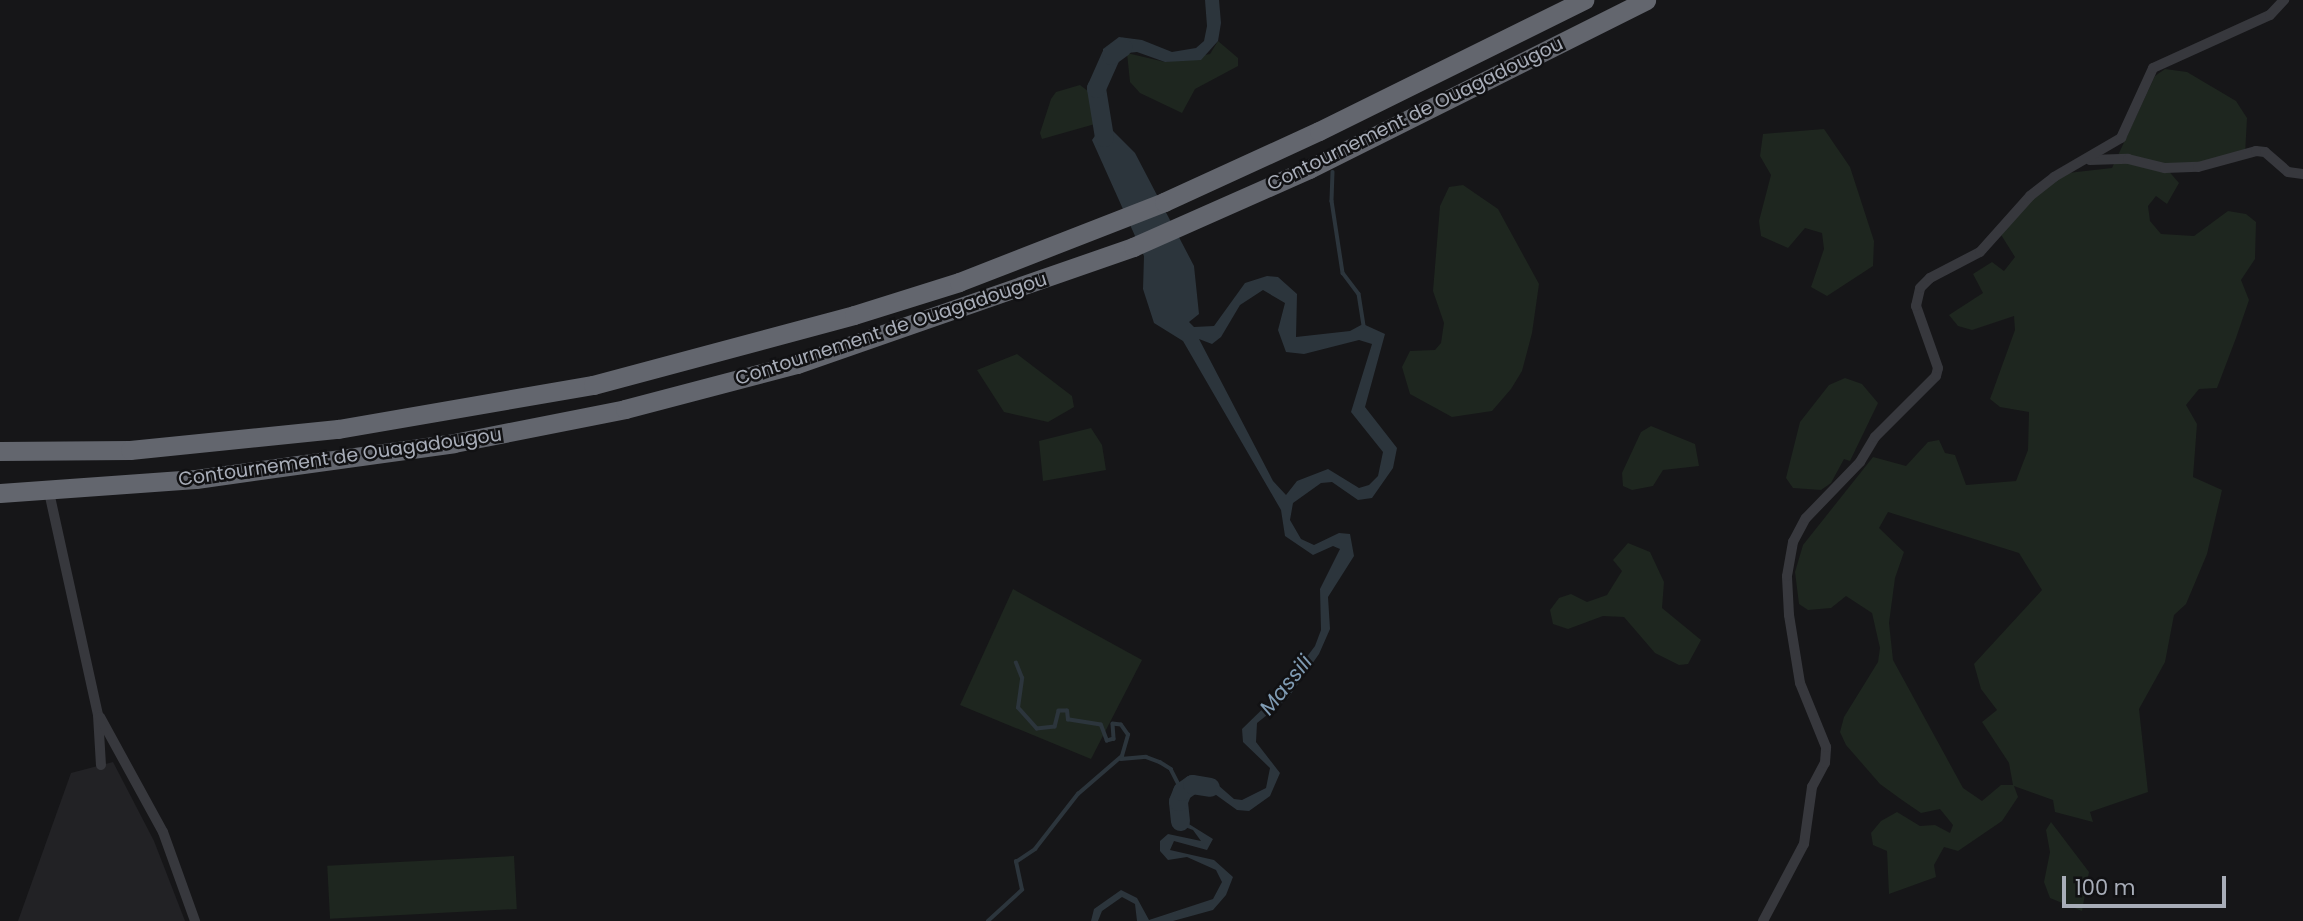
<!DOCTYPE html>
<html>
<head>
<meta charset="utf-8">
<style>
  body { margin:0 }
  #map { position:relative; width:2303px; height:921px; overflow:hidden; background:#161618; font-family:Poppins,sans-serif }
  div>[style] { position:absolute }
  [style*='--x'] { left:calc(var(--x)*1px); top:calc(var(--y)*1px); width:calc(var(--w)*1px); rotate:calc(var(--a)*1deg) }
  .built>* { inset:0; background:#222225 }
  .green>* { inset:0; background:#1e261f; transform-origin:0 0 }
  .water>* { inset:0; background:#2c353c }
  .stream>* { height:3.5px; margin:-1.75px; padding:0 1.75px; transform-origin:1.75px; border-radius:1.75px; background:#2c353c }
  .river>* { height:19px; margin:-9.5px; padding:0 9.5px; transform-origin:9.5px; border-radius:9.5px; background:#2c353c }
  .street>* { height:10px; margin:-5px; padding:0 5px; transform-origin:5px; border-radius:5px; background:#37383d }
  .highway>* { height:19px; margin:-9.5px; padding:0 9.5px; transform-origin:9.5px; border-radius:9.5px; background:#63666e }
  span { translate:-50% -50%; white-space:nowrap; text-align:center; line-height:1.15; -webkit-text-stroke:5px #111113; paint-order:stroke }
  .street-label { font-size:19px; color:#a8adb8 }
  .water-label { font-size:21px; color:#7f9bb3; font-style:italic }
  .scale { position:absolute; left:2062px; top:876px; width:164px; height:32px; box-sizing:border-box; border:4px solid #a8adb8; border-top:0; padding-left:9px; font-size:21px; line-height:24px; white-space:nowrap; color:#a8adb8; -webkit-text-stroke:5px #111113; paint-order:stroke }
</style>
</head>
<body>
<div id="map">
  <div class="built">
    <div style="clip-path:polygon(113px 762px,154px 841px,185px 921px,18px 921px,71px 773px)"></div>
  </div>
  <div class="green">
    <div style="clip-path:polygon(1218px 41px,1238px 58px,1238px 66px,1195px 89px,1182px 113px,1140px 93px,1130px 82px,1127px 53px,1165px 62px,1210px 54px)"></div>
    <div style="clip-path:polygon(evenodd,2165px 69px,2187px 72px,2236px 101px,2247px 118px,2245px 155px,2166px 168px,2179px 183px,2167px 204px,2156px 196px,2148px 206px,2150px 221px,2161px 234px,2194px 236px,2228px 211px,2246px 214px,2256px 222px,2255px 259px,2241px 280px,2249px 300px,2236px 338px,2217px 388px,2199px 389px,2186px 405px,2197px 424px,2193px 477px,2222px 490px,2207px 554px,2186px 604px,2174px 615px,2165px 662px,2139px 709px,2148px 792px,2090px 812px,2093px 822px,2055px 812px,2053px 800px,2014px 786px,2018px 797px,2002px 821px,1958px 851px,1944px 847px,1934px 865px,1936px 877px,1889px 894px,1887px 851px,1873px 845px,1871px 833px,1881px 821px,1897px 812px,1920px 826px,1935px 825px,1950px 833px,1953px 825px,1940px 809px,1921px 813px,1902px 800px,1880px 784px,1846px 745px,1840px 732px,1844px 717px,1878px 662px,1880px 648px,1872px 613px,1846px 596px,1831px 608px,1808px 610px,1799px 604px,1795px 572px,1803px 545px,1873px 457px,1906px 466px,1928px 442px,1939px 440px,1945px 453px,1955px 455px,1966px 485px,2016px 481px,2028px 450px,2029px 412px,2000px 407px,1990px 399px,2015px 330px,2014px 316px,1972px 330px,1958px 326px,1949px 315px,1983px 293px,1973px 274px,1992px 262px,2004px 271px,2015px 257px,1998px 230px,2059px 174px,2112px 168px,2155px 76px,2165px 69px,1888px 512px,2019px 553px,2042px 590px,1974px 664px,1981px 689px,1997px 710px,1982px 722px,2009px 763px,2013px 785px,2001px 785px,1982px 801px,1963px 788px,1893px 660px,1889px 623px,1895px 578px,1904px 552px,1879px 528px,1888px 512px)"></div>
    <div style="clip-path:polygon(1080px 85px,1097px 98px,1095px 124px,1042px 139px,1040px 133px,1051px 99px,1056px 92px)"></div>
    <div style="clip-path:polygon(1824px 129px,1850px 167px,1874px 241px,1873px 266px,1827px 296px,1811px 287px,1824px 249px,1822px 233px,1805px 228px,1788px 248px,1761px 236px,1759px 221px,1771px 175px,1760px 156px,1763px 134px)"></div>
    <div style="clip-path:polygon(1463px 185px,1498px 209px,1539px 284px,1532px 333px,1522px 371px,1511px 389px,1492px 411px,1452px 417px,1410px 394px,1402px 367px,1410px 351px,1435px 350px,1441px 343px,1444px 323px,1433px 291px,1440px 206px,1449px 187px)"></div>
    <div style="clip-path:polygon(1017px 354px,1072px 396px,1074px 407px,1048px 422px,1004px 412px,977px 370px)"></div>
    <div style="clip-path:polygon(1845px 378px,1862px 384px,1878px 403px,1850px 461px,1844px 459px,1831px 483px,1821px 490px,1793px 488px,1786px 478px,1800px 422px,1829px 385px)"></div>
    <div style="clip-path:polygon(1651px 426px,1695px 444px,1699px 466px,1663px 470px,1653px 486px,1632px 490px,1623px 486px,1622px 473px,1641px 432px)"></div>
    <div style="clip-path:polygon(1091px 428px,1102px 445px,1106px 470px,1043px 481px,1039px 441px)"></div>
    <div style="clip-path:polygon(1628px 543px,1650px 552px,1664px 582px,1662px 608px,1701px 640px,1688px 664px,1679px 665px,1655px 653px,1624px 617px,1603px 616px,1568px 629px,1553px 624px,1550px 610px,1559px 598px,1571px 594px,1587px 602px,1607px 595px,1622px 571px,1613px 560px)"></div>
    <div style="clip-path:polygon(1013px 589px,1142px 660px,1091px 759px,960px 705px)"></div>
    <div style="clip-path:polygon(2051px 822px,2089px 872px,2082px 911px,2050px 898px,2044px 882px,2050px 852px,2046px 830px)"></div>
    <div style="left:514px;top:856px;width:53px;height:187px;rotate:87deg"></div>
  </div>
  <div class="water">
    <div style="clip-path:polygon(1205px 0,1219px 0,1221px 23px,1218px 41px,1201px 60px,1165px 62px,1137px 52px,1127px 53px,1110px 68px,1103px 66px,1103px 49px,1119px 37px,1142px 40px,1172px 52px,1196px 48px,1204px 41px,1207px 26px)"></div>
    <div style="clip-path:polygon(evenodd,1095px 113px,1135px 153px,1194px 266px,1199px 314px,1189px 322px,1194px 327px,1214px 326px,1245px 283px,1267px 276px,1278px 277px,1297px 294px,1296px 337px,1350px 331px,1363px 324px,1385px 334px,1365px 407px,1397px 448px,1393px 468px,1372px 498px,1358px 500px,1332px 482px,1321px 483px,1293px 503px,1290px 520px,1301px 539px,1314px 545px,1339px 533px,1350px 534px,1354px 556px,1328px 597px,1330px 629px,1319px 654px,1288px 698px,1257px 723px,1256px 742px,1280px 773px,1270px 796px,1249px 811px,1237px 810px,1212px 792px,1189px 789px,1187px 782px,1210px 778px,1234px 799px,1242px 800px,1266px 788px,1270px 768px,1243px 742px,1242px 729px,1282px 690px,1315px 646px,1321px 630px,1320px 589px,1340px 549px,1333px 546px,1313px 555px,1285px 536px,1281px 510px,1183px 341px,1154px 323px,1143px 289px,1144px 256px,1092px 140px,1097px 133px,1095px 113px,1263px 290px,1285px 303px,1278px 330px,1286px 352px,1304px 354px,1359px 340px,1372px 344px,1351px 412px,1383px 452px,1378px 476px,1369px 485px,1359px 488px,1328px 469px,1297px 481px,1286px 495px,1273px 481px,1199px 339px,1212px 344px,1221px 337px,1240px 305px,1263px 290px)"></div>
    <div style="clip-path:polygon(1178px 796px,1184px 800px,1184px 821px,1213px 839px,1207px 850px,1174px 841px,1170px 850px,1214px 860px,1233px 877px,1226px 895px,1213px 910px,1173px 921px,1137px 921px,1135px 904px,1122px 897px,1102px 911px,1098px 921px,1091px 921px,1094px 909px,1121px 890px,1137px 898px,1149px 920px,1213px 899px,1222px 882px,1216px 870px,1187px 857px,1168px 860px,1160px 851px,1160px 841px,1168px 834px,1201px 841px,1193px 830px,1177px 824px,1173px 814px)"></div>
  </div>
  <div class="stream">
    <div style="--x:1333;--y:172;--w:29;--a:92"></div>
    <div style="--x:1332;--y:201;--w:73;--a:81.3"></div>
    <div style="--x:1343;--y:273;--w:26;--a:53"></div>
    <div style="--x:1359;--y:294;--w:33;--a:81"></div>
    <div style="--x:1121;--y:759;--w:25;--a:-5"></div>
    <div style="--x:1146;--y:757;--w:15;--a:20"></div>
    <div style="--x:1160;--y:762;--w:13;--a:32"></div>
    <div style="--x:1171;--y:769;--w:25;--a:63"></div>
    <div style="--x:988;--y:921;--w:46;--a:-42.4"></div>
    <div style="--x:1022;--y:890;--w:29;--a:-102"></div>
    <div style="--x:1016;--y:862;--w:23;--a:-34"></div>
    <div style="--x:1035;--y:849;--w:70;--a:-52"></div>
    <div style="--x:1078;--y:794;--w:58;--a:-40.8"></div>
    <div style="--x:1122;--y:756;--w:22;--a:-74"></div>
    <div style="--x:1128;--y:735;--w:12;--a:-125"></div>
    <div style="--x:1121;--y:725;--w:8;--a:-173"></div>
    <div style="--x:1113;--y:724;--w:15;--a:86"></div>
    <div style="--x:1114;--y:739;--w:7;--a:164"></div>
    <div style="--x:1107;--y:741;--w:17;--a:-111"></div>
    <div style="--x:1101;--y:725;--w:33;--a:-171"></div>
    <div style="--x:1068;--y:720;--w:9;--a:-96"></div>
    <div style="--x:1067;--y:711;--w:8;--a:180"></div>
    <div style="--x:1059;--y:711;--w:16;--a:104"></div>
    <div style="--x:1055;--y:727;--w:18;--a:174"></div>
    <div style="--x:1037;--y:729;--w:28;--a:-132"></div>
    <div style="--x:1018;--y:708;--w:30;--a:-82"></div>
    <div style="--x:1022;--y:678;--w:16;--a:-112"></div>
  </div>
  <div class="river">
    <div style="--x:1104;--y:137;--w:50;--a:-99.3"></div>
    <div style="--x:1096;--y:88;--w:36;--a:-66"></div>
    <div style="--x:1111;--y:55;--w:14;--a:-36"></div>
    <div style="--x:1180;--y:821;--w:20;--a:-96"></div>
    <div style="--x:1178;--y:801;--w:11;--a:-68"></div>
    <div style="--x:1182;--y:791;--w:12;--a:-35"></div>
    <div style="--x:1192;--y:784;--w:18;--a:9"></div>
  </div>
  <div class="street">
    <div style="--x:2090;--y:160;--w:38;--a:-2"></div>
    <div style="--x:2128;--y:159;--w:38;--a:14"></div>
    <div style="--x:2165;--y:168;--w:33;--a:-2"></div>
    <div style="--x:2198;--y:167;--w:60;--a:-15.4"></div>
    <div style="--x:2256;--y:151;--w:9;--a:6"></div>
    <div style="--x:2265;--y:152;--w:30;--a:41"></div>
    <div style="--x:2288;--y:172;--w:15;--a:8"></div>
    <div style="--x:49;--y:492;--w:228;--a:77.6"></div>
    <div style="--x:98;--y:715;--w:50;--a:86.6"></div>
    <div style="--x:100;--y:717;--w:131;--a:61.3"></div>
    <div style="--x:163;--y:832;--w:95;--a:70.2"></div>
    <div style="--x:1763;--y:921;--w:87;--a:-62"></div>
    <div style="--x:1804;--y:844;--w:58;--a:-82"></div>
    <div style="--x:1812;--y:787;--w:27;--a:-62"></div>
    <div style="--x:1825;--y:763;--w:16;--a:-86"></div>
    <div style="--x:1826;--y:747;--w:69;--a:-112.1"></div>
    <div style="--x:1800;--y:683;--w:69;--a:-99.2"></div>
    <div style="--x:1789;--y:615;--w:39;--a:-93"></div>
    <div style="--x:1787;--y:576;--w:35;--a:-80"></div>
    <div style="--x:1793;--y:542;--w:27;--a:-62"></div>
    <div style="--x:1806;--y:518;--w:78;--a:-46"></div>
    <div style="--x:1860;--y:462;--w:29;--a:-59"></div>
    <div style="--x:1875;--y:437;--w:86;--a:-45"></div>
    <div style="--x:1936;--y:376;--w:8;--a:-76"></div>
    <div style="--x:1938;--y:368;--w:66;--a:-109.5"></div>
    <div style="--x:1916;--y:306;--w:18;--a:-77"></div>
    <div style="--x:1920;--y:288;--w:14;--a:-45"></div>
    <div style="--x:1930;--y:278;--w:56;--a:-27.5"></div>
    <div style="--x:1980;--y:252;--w:75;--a:-48.2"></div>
    <div style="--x:2030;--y:196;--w:31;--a:-38"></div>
    <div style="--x:2054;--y:177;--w:78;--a:-30.2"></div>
    <div style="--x:2121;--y:138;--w:77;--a:-65.4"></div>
    <div style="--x:2153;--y:68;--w:128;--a:-24.4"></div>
    <div style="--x:2270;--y:15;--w:21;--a:-47"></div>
  </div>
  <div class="highway">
    <div style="--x:0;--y:451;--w:130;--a:-0.4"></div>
    <div style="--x:130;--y:450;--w:209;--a:-5.8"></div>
    <div style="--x:338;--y:429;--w:259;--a:-9.8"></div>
    <div style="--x:593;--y:385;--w:270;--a:-15"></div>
    <div style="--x:854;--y:315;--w:110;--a:-17.4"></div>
    <div style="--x:959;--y:282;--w:220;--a:-21.3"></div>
    <div style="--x:1164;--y:202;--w:170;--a:-24.6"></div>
    <div style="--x:1319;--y:131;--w:296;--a:-26.3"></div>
    <div style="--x:0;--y:493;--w:196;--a:-4.1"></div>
    <div style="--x:196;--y:479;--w:260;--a:-7.9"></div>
    <div style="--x:454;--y:443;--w:174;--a:-11.2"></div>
    <div style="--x:625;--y:409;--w:178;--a:-14.7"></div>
    <div style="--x:797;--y:364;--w:356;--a:-19.2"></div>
    <div style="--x:1133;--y:247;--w:193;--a:-23.9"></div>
    <div style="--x:1309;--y:169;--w:377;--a:-26.6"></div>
  </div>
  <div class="street-label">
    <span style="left:1415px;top:114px;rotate:-26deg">Contournement de Ouagadougou</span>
    <span style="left:891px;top:329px;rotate:-18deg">Contournement de Ouagadougou</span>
    <span style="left:340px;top:457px;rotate:-8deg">Contournement de Ouagadougou</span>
  </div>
  <div class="water-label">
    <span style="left:1286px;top:685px;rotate:-51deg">Massili</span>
  </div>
  <div class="scale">100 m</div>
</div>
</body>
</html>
